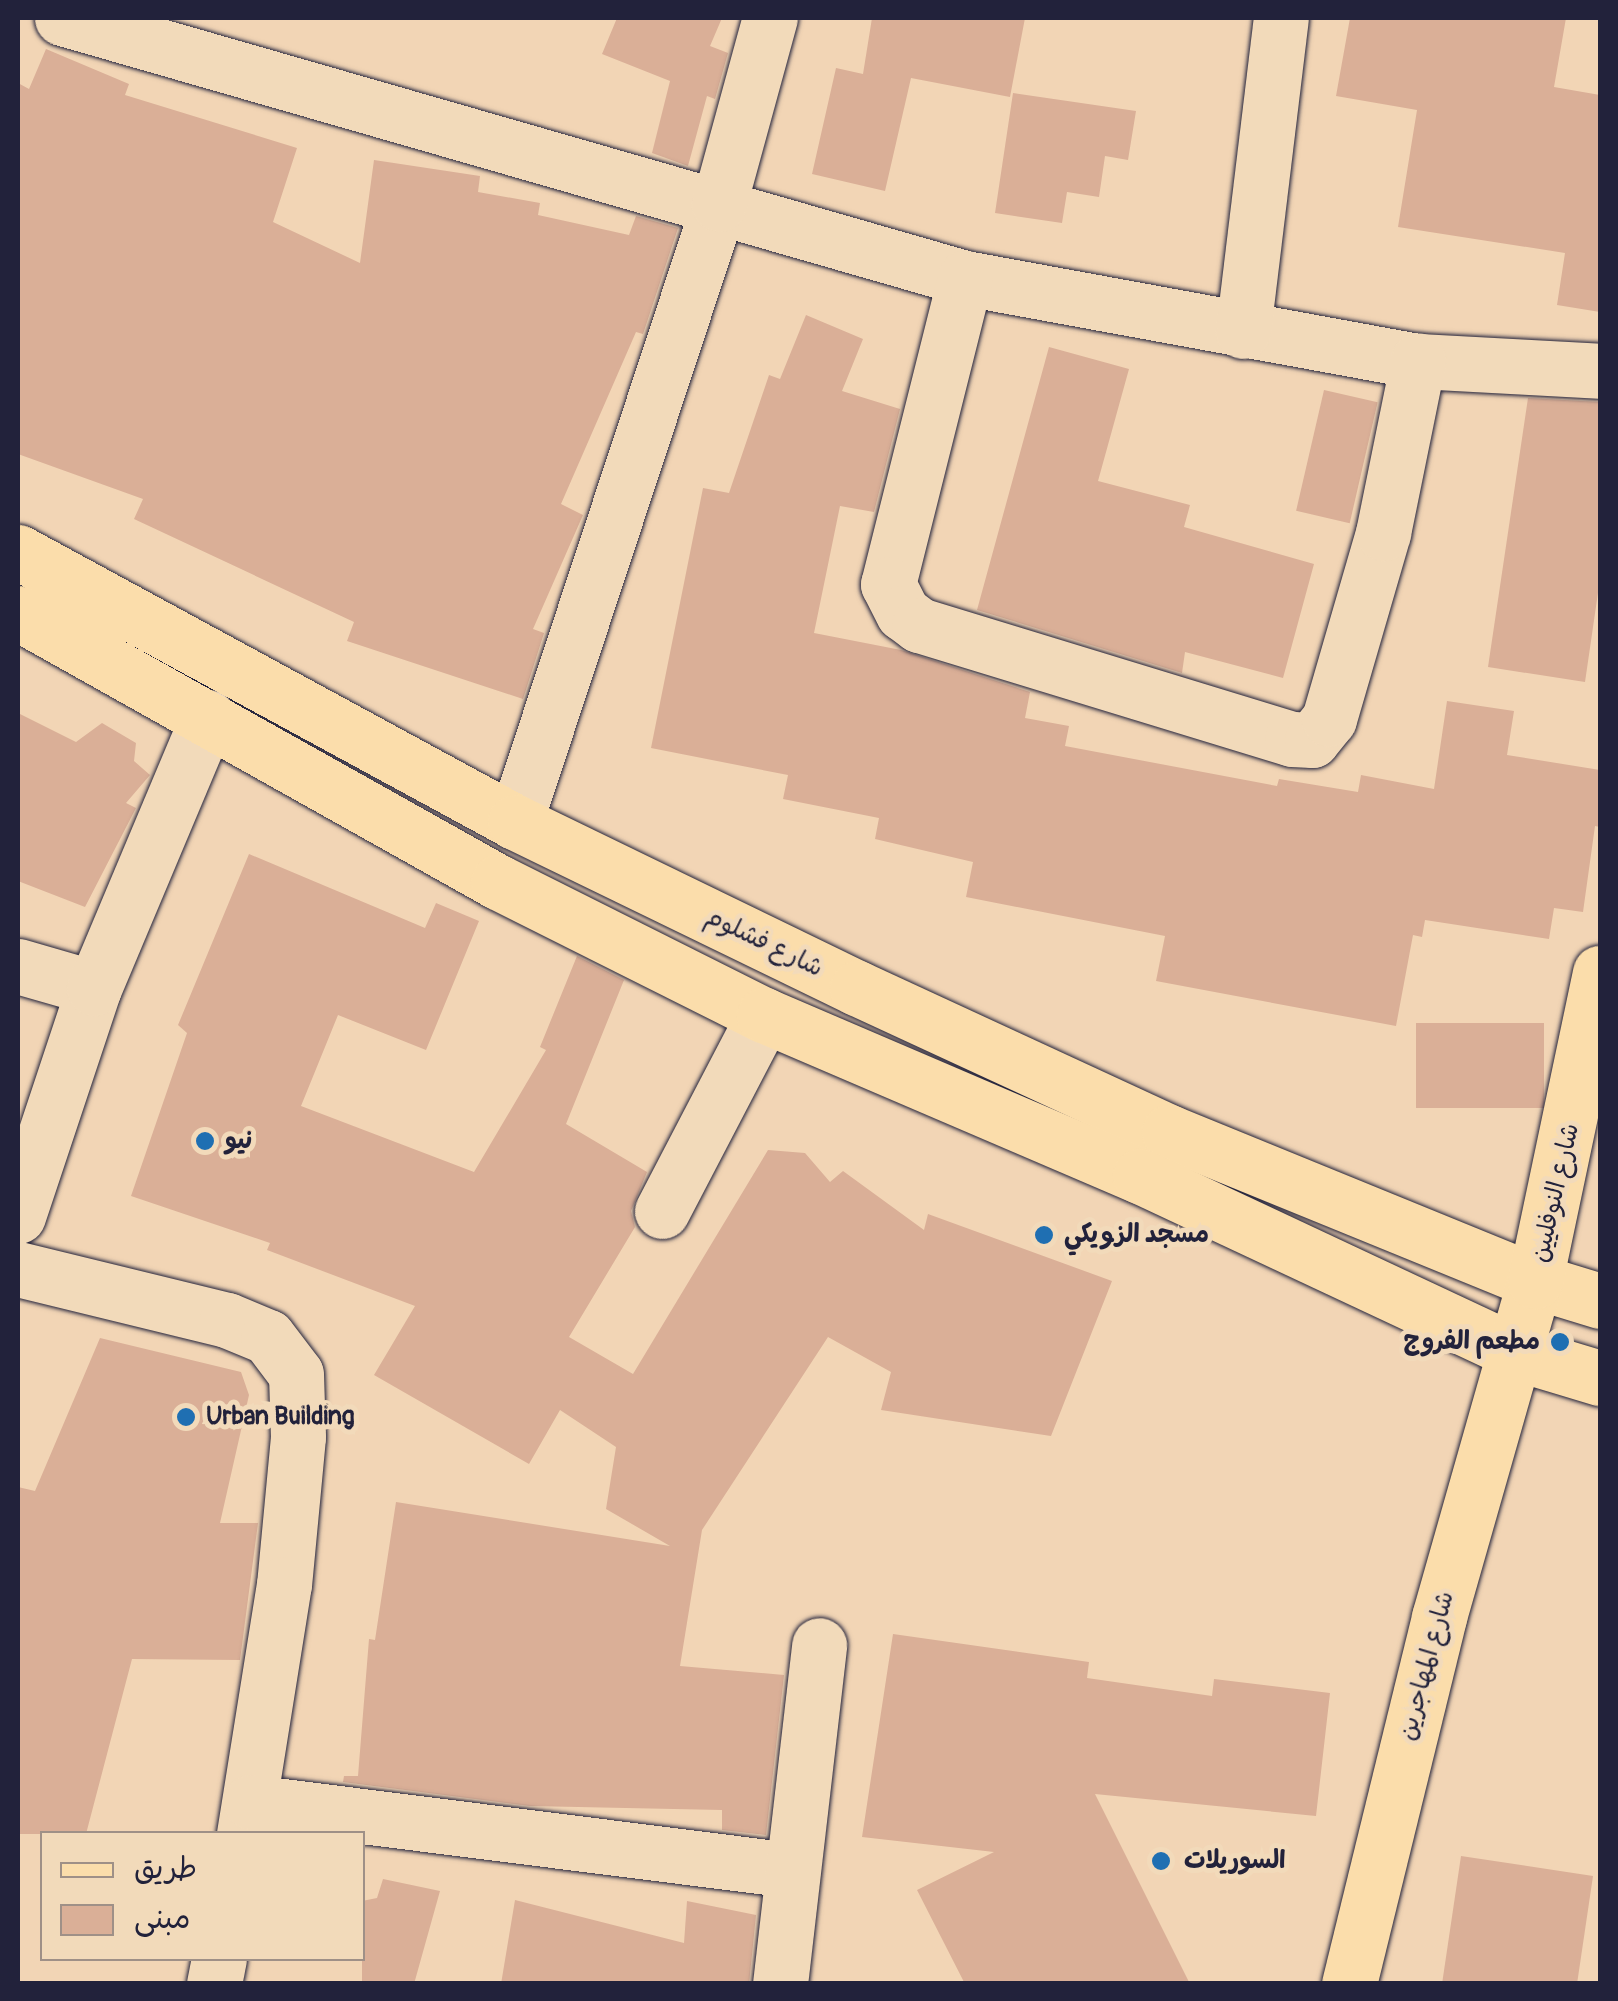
<!DOCTYPE html>
<html>
<head>
<meta charset="utf-8">
<style>
  body { margin:0 }
  #map { position:relative; width:1618px; height:2001px; overflow:hidden; background:#f2d5b5; font-family:Pangolin,"Playpen Sans Arabic",sans-serif }
  div>[style] { position:absolute }
  [style*='--x'] { left:calc(var(--x)*1px); top:calc(var(--y)*1px); width:calc(var(--w)*1px); rotate:calc(var(--a)*1deg) }
  .building>* { inset:0; background:#daaf97; transform-origin:0 0 }
  .roads { filter:drop-shadow(0 0 2px #22223b) drop-shadow(0 0 2px #22223b) }
  .minor>* { height:55px; margin:-27.5px; padding:0 27.5px; transform-origin:27.5px; border-radius:27.5px; background:#f2daba }
  .primary>* { height:55px; margin:-27.5px; padding:0 27.5px; transform-origin:27.5px; border-radius:27.5px; background:#fbddab }
  .dots>* { width:28px; height:28px; translate:-50% -50%; box-sizing:border-box; border:5px solid #f2daba; border-radius:50% }
  span { translate:-50% -50%; white-space:nowrap; text-align:center; line-height:1.15; -webkit-text-stroke:10px #f2daba; paint-order:stroke }
  .street-label { font-size:25px; color:#22223b }
  .poi-label { font-size:25px; color:#22223b; font-weight:700 }
  .left { translate:0 -50%; text-align:left }
  .right { translate:-100% -50%; text-align:right }
  .frame { position:absolute; inset:0; border:20px solid #22223b; pointer-events:none }
  .legend { position:absolute; left:40px; top:1831px; width:325px; height:130px; box-sizing:border-box; background:#f2daba; border:2px solid #9f9087; margin:0; padding:12px 18px; list-style:none; font-size:30px; color:#22223b }
  .legend li { display:flex; align-items:center; gap:20px; height:50px }
  .legend b { width:50px; border:2px solid #9f9087 }
</style>
</head>
<body>
<div id="map">
  <div class="building">
    <div style="clip-path:polygon(617px 18px,722px 18px,710px 46px,728px 53px,715px 99px,707px 96px,688px 166px,652px 153px,670px 81px,602px 54px)"></div>
    <div style="clip-path:polygon(872px 18px,1025px 18px,1010px 97px,911px 78px,885px 191px,812px 174px,836px 68px,863px 74px)"></div>
    <div style="clip-path:polygon(1350px 18px,1566px 18px,1554px 87px,1600px 95px,1600px 312px,1557px 305px,1565px 253px,1398px 227px,1417px 110px,1336px 96px)"></div>
    <div style="clip-path:polygon(46px 49px,129px 84px,125px 95px,297px 148px,273px 222px,360px 263px,374px 160px,480px 176px,478px 192px,540px 203px,538px 215px,629px 235px,636px 216px,678px 228px,643px 334px,636px 332px,561px 504px,583px 515px,533px 629px,544px 633px,523px 699px,347px 641px,354px 622px,134px 519px,143px 499px,18px 454px,18px 83px,29px 89px)"></div>
    <div style="clip-path:polygon(1013px 93px,1136px 111px,1128px 160px,1105px 156px,1099px 197px,1067px 192px,1062px 223px,995px 213px)"></div>
    <div style="clip-path:polygon(806px 315px,863px 339px,842px 391px,900px 409px,874px 512px,840px 506px,814px 633px,901px 650px,1030px 692px,1025px 718px,1069px 726px,1065px 746px,1277px 786px,1279px 779px,1358px 792px,1361px 775px,1434px 789px,1447px 701px,1514px 711px,1507px 755px,1600px 770px,1600px 827px,1595px 826px,1583px 912px,1554px 908px,1549px 939px,1425px 920px,1422px 937px,1413px 935px,1396px 1026px,1156px 981px,1165px 936px,966px 897px,973px 862px,875px 839px,879px 818px,783px 799px,788px 775px,651px 748px,703px 488px,729px 493px,769px 375px,780px 379px)"></div>
    <div style="clip-path:polygon(1049px 347px,1129px 369px,1098px 481px,1190px 505px,1184px 527px,1314px 564px,1283px 678px,1185px 652px,1182px 673px,977px 610px)"></div>
    <div style="left:1324px;top:390px;width:55px;height:124px;rotate:13deg"></div>
    <div style="clip-path:polygon(1528px 398px,1600px 402px,1600px 579px,1585px 682px,1488px 667px)"></div>
    <div style="clip-path:polygon(18px 713px,76px 742px,102px 723px,136px 743px,134px 761px,150px 775px,126px 803px,136px 808px,85px 907px,18px 881px)"></div>
    <div style="clip-path:polygon(249px 854px,425px 928px,436px 903px,479px 921px,426px 1050px,338px 1015px,301px 1106px,474px 1172px,546px 1050px,540px 1047px,577px 956px,624px 980px,566px 1124px,647px 1172px,631px 1211px,635px 1227px,569px 1337px,633px 1374px,768px 1150px,805px 1153px,830px 1182px,843px 1171px,924px 1230px,928px 1214px,1112px 1281px,1051px 1436px,881px 1410px,891px 1372px,828px 1337px,702px 1530px,680px 1666px,784px 1675px,766px 1835px,722px 1830px,722px 1810px,530px 1806px,343px 1782px,344px 1776px,358px 1776px,369px 1639px,375px 1640px,396px 1502px,670px 1546px,606px 1509px,616px 1447px,560px 1410px,529px 1464px,374px 1375px,415px 1306px,267px 1250px,270px 1243px,131px 1196px,187px 1033px,178px 1025px)"></div>
    <div style="left:1416px;top:1023px;width:128px;height:85px"></div>
    <div style="clip-path:polygon(100px 1338px,241px 1372px,249px 1395px,220px 1523px,258px 1523px,240px 1660px,132px 1659px,86px 1834px,18px 1834px,18px 1487px,35px 1491px)"></div>
    <div style="clip-path:polygon(893px 1634px,1089px 1662px,1087px 1678px,1212px 1696px,1214px 1679px,1330px 1693px,1316px 1816px,1095px 1794px,1190px 1984px,965px 1984px,917px 1890px,994px 1852px,862px 1837px)"></div>
    <div style="clip-path:polygon(1461px 1856px,1593px 1876px,1577px 1984px,1442px 1984px)"></div>
    <div style="clip-path:polygon(383px 1879px,440px 1891px,414px 1984px,362px 1984px,362px 1901px,377px 1898px)"></div>
    <div style="clip-path:polygon(515px 1900px,684px 1943px,687px 1901px,756px 1915px,749px 1984px,501px 1984px)"></div>
  </div>
  <div class="roads">
    <div class="minor">
      <div style="--x:62;--y:18;--w:940;--a:16.06"></div>
      <div style="--x:965;--y:278;--w:461;--a:10.4"></div>
      <div style="--x:1418;--y:361;--w:182;--a:3.1"></div>
      <div style="--x:965;--y:278;--w:316;--a:104.1"></div>
      <div style="--x:888;--y:584;--w:33;--a:63"></div>
      <div style="--x:903;--y:613;--w:20;--a:37"></div>
      <div style="--x:919;--y:625;--w:390;--a:17"></div>
      <div style="--x:1292;--y:739;--w:20;--a:3"></div>
      <div style="--x:1312;--y:740;--w:27;--a:-51"></div>
      <div style="--x:1329;--y:719;--w:194;--a:-73.8"></div>
      <div style="--x:1383;--y:533;--w:176;--a:-78.5"></div>
      <div style="--x:1243;--y:331;--w:315;--a:-83.1"></div>
      <div style="--x:515;--y:822;--w:651;--a:-71.73"></div>
      <div style="--x:719;--y:204;--w:193;--a:-74.7"></div>
      <div style="--x:18;--y:966;--w:79;--a:16.1"></div>
      <div style="--x:662;--y:1211;--w:221;--a:-62.5"></div>
      <div style="--x:18;--y:1216;--w:240;--a:-71.6"></div>
      <div style="--x:94;--y:988;--w:294;--a:-67.2"></div>
      <div style="--x:18;--y:1269;--w:215;--a:13.7"></div>
      <div style="--x:227;--y:1320;--w:44;--a:22.5"></div>
      <div style="--x:268;--y:1337;--w:46;--a:52.9"></div>
      <div style="--x:296;--y:1374;--w:63;--a:88.2"></div>
      <div style="--x:298;--y:1437;--w:148;--a:95.4"></div>
      <div style="--x:284;--y:1584;--w:253;--a:99.1"></div>
      <div style="--x:251;--y:1802;--w:544;--a:7.18"></div>
      <div style="--x:214;--y:1984;--w:26;--a:-79"></div>
      <div style="--x:780;--y:1984;--w:341;--a:-83.4"></div>
    </div>
    <div class="primary">
      <div style="--x:18;--y:552;--w:566;--a:28.51"></div>
      <div style="--x:515;--y:822;--w:380;--a:25.9"></div>
      <div style="--x:857;--y:988;--w:344;--a:24.8"></div>
      <div style="--x:1169;--y:1132;--w:395;--a:22.2"></div>
      <div style="--x:1535;--y:1281;--w:68;--a:17.1"></div>
      <div style="--x:18;--y:613;--w:550;--a:29.27"></div>
      <div style="--x:498;--y:882;--w:297;--a:26.6"></div>
      <div style="--x:764;--y:1015;--w:409;--a:23.2"></div>
      <div style="--x:1140;--y:1176;--w:416;--a:25.1"></div>
      <div style="--x:1517;--y:1353;--w:87;--a:16.8"></div>
      <div style="--x:1349;--y:1984;--w:378;--a:-76.2"></div>
      <div style="--x:1439;--y:1617;--w:349;--a:-74.1"></div>
      <div style="--x:1535;--y:1281;--w:315;--a:-78.1"></div>
    </div>
  </div>
  <div class="dots">
    <div style="left:205px;top:1141px;background:#1f6fb2"></div>
    <div style="left:1044px;top:1235px;background:#1f6fb2"></div>
    <div style="left:1560px;top:1342px;background:#1f6fb2"></div>
    <div style="left:186px;top:1417px;background:#1f6fb2"></div>
    <div style="left:1161px;top:1861px;background:#1f6fb2"></div>
  </div>
  <div class="street-label">
    <span style="left:764px;top:943px;rotate:26deg">شارع فشلوم</span>
    <span style="left:1556px;top:1193px;rotate:-77deg">شارع النوفليين</span>
    <span style="left:1427px;top:1666px;rotate:-75deg">شارع المهاجرين</span>
  </div>
  <div class="poi-label">
    <span class="left" style="left:225px;top:1141px">نيو</span>
    <span class="left" style="left:1064px;top:1235px">مسجد الزويكي</span>
    <span class="right" style="left:1540px;top:1342px">مطعم الفروج</span>
    <span class="left" style="left:206px;top:1417px">Urban Building</span>
    <span class="left" style="left:1184px;top:1861px">السوريلات</span>
  </div>
  <div class="frame"></div>
  <ul class="legend">
  <li><b style="height:12px;background:#fbddab"></b>طريق</li>
  <li><b style="height:28px;background:#daaf97"></b>مبنى</li>
  </ul>
</div>
</body>
</html>
